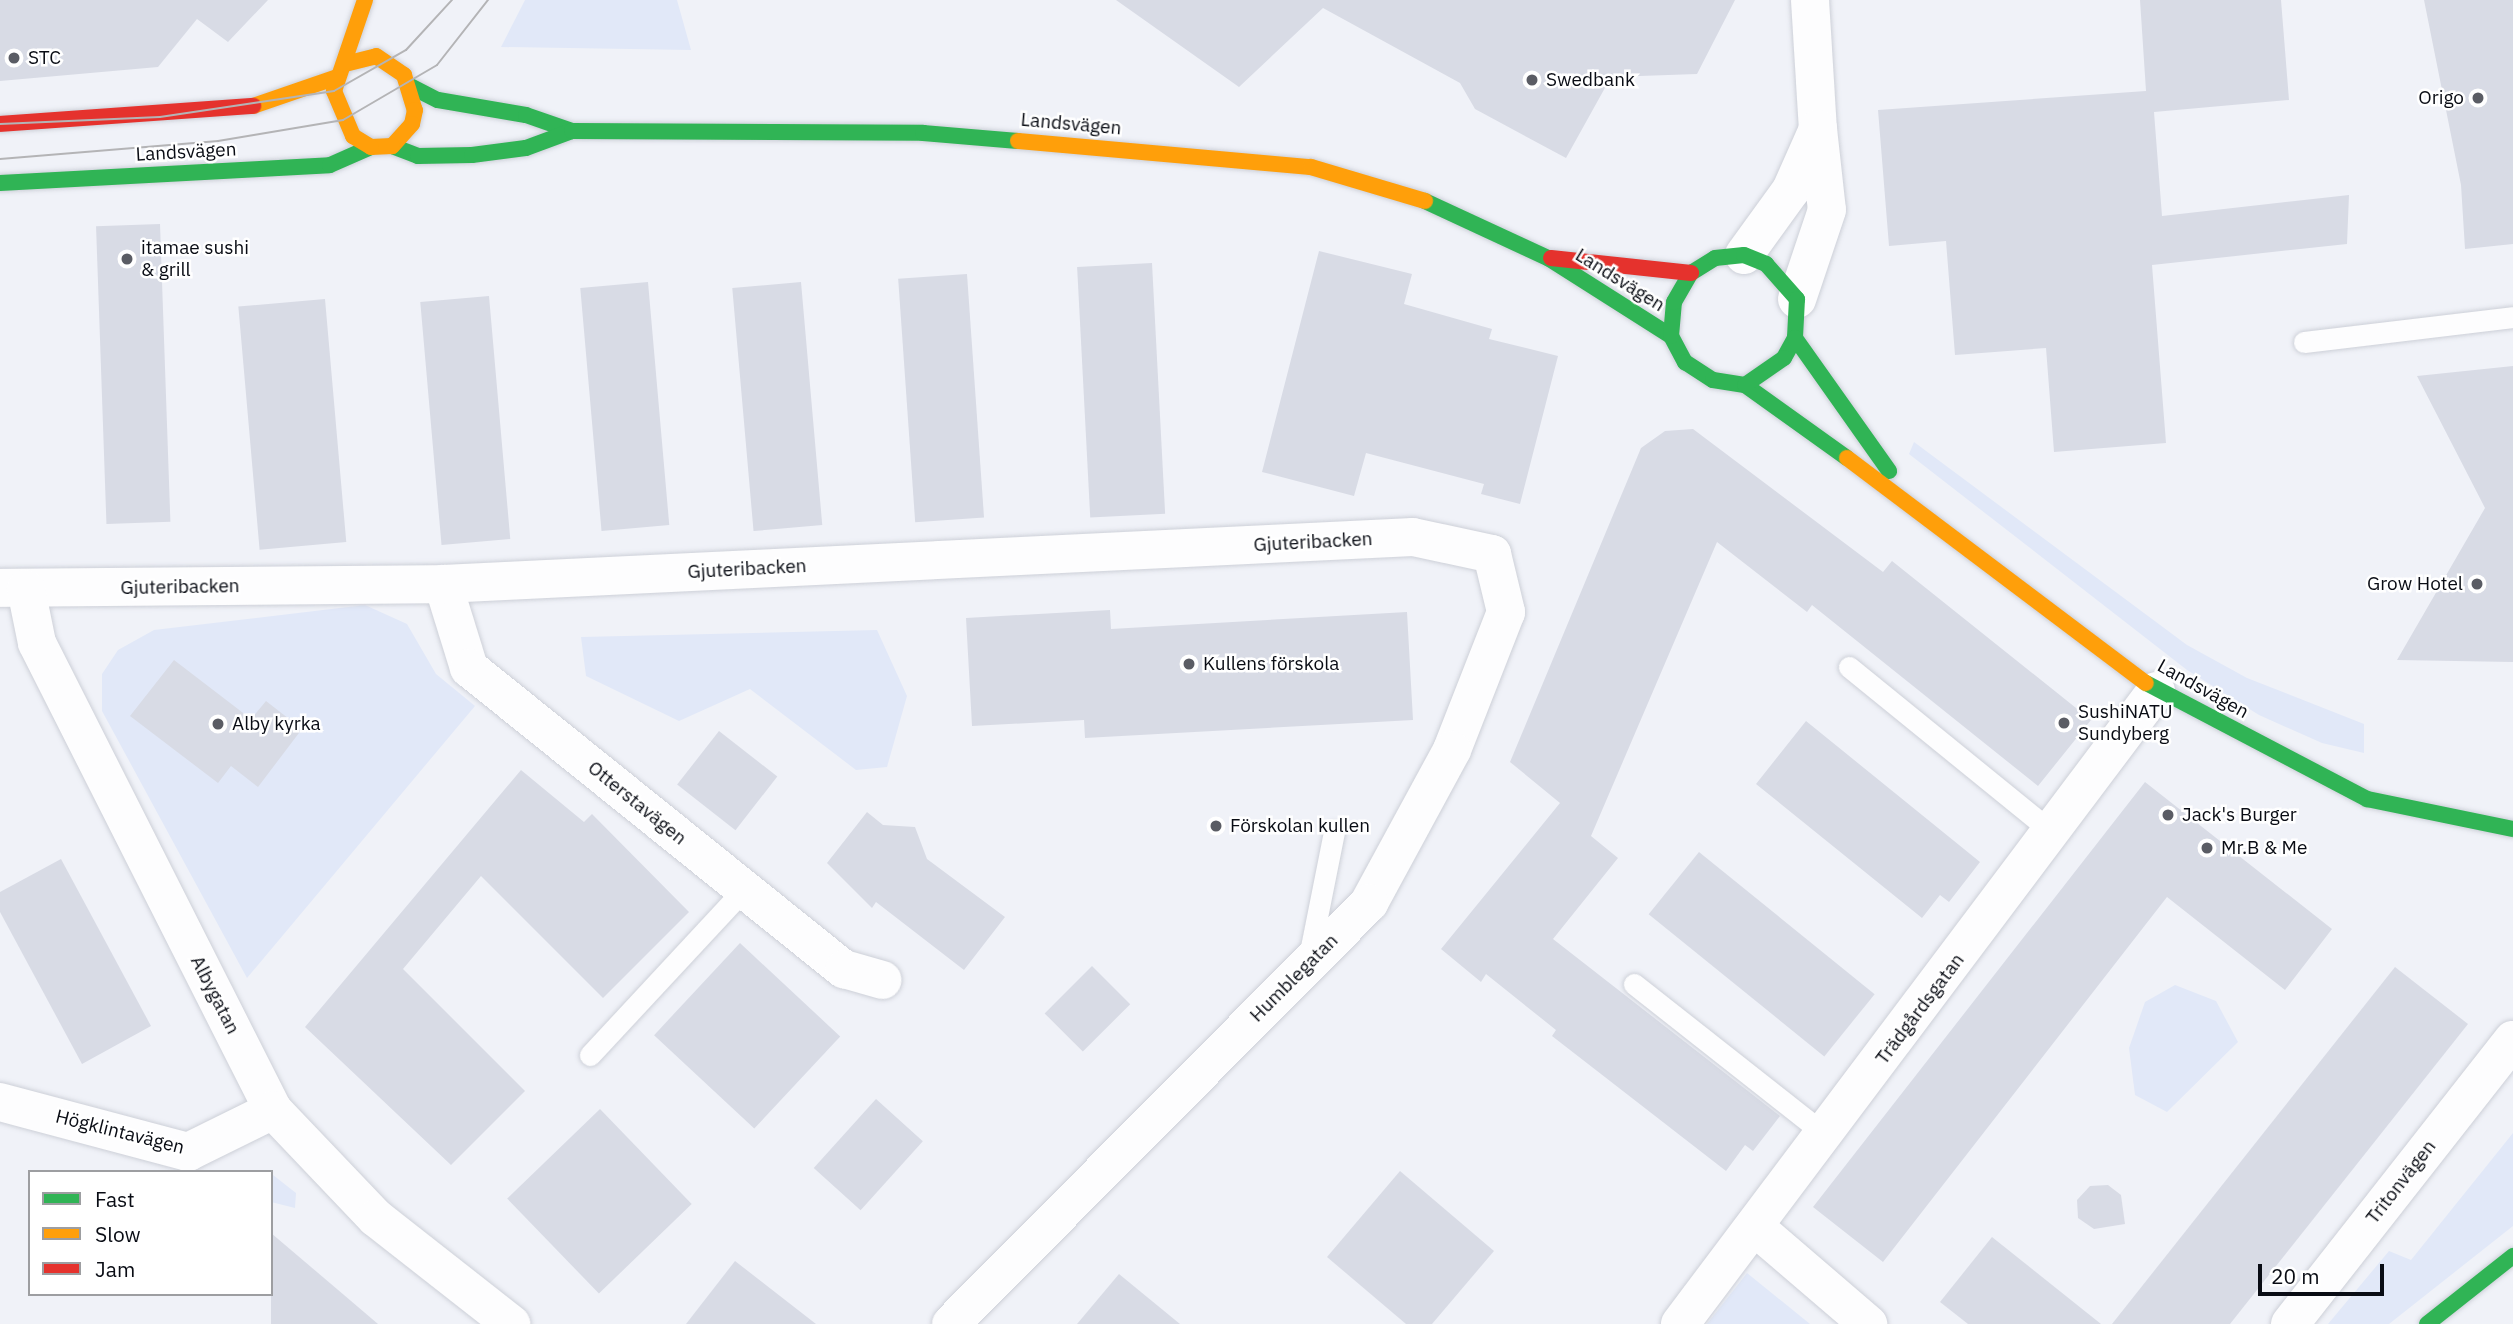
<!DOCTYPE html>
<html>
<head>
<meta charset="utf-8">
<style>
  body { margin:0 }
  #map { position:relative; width:2513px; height:1324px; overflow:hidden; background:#f0f2f8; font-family:"IBM Plex Sans",sans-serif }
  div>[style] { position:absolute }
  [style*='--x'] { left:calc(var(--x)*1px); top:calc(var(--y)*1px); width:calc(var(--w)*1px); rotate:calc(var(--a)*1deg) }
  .green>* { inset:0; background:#e1e8f8 }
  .building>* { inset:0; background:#d8dbe5; transform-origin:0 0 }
  .roads { filter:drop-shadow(0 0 2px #cdd0d8) drop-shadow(0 0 2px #cdd0d8) }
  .lane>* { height:21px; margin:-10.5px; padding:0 10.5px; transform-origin:10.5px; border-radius:10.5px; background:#fdfdfe }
  .street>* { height:38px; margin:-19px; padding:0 19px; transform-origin:19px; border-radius:19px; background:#fdfdfe }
  .fast>* { height:16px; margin:-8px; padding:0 8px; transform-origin:8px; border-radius:8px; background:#30b455 }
  .slow>* { height:16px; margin:-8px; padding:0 8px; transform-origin:8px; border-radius:8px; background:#ff9f0a }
  .jam>* { height:16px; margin:-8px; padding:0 8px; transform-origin:8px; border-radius:8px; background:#e5322d }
  .tram>* { height:2px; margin:-1px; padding:0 1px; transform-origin:1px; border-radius:1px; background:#b4b4b6 }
  .dots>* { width:19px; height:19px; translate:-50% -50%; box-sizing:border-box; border:4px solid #fff; border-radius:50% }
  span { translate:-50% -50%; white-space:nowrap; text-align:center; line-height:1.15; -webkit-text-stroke:5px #fff; paint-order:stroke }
  .poi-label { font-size:19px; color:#090c14 }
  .left { translate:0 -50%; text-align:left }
  .right { translate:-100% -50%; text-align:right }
  .street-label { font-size:19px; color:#090c14 }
  .legend { position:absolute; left:28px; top:1170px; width:245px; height:126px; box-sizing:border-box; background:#fff; border:2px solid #9d9ea1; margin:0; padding:9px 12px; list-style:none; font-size:21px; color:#090c14 }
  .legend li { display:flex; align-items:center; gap:14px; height:35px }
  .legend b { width:35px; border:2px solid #9d9ea1 }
  .scale { position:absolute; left:2258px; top:1264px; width:126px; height:32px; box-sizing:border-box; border:4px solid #090c14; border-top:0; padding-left:9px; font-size:21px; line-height:24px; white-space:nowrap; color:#090c14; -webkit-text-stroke:5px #fff; paint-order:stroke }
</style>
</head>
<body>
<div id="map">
  <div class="green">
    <div style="clip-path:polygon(525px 0,677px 0,691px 50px,501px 47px)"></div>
    <div style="clip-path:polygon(1914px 442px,2187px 645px,2247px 678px,2364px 724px,2364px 753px,2322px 743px,2259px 715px,2187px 670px,1909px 454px)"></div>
    <div style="clip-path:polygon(365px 605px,407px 624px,436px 674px,475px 706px,247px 978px,102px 711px,102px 674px,118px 650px,154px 630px)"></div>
    <div style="clip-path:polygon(877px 630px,907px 696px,887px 767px,856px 770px,750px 689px,679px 721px,586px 676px,581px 637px)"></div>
    <div style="clip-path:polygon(2175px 985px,2216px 1001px,2238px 1042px,2167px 1112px,2135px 1095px,2129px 1048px,2145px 1002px)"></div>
    <div style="clip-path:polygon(2513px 1133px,2513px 1226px,2389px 1324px,2328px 1324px,2389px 1251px,2411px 1260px)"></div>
    <div style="clip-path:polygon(273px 1175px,296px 1193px,295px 1208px,271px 1202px)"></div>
    <div style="clip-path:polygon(1747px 1273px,1810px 1324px,1707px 1324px)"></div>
  </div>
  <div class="building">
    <div style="clip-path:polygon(0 0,268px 0,228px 42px,197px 19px,158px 67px,0 81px)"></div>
    <div style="clip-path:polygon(1116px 0,1735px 0,1697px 74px,1611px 77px,1566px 158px,1475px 109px,1460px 83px,1323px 8px,1239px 87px)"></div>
    <div style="clip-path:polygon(2140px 0,2281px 0,2289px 100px,2154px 112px,2162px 216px,2349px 195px,2347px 244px,2152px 265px,2166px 443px,2054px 452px,2046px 348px,1955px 355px,1946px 241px,1889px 246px,1878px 110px,2146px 91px)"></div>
    <div style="clip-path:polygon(2424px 0,2513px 0,2513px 244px,2465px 249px,2461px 185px)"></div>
    <div style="left:160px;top:224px;width:298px;height:64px;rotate:88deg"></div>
    <div style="clip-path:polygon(1319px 251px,1412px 274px,1404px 304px,1492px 329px,1489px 339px,1558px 356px,1520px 504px,1481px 494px,1484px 484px,1366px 453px,1354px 496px,1262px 472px)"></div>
    <div style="left:1152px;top:263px;width:251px;height:75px;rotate:87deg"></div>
    <div style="left:967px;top:274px;width:244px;height:69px;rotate:86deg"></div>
    <div style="left:648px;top:282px;width:244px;height:68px;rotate:85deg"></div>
    <div style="left:801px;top:282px;width:244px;height:69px;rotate:85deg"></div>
    <div style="left:489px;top:296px;width:244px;height:69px;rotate:85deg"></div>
    <div style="left:325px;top:299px;width:244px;height:87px;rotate:85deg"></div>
    <div style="clip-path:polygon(2513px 366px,2513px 662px,2397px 660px,2485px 508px,2417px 376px)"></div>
    <div style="clip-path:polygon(1693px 429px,1883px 572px,1892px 561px,2091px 720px,2038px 786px,1812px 605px,1807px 612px,1717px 542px,1591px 836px,1618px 858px,1553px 939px,1780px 1116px,1753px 1151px,1745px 1145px,1726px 1171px,1552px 1036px,1556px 1030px,1486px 974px,1481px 982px,1441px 949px,1560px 803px,1510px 762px,1641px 448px,1665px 431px)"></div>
    <div style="clip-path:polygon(1110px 610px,1111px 629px,1407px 612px,1413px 720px,1085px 738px,1084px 720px,972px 726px,966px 618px)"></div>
    <div style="clip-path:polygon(174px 660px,251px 719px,266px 701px,302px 729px,258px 787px,231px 766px,218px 783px,130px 716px)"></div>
    <div style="clip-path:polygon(1806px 721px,1980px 862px,1949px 902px,1940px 895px,1922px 918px,1756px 784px)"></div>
    <div style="left:719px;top:731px;width:74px;height:68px;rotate:38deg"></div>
    <div style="clip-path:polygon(521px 770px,584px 822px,592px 814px,689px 912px,603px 998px,481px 876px,403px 969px,525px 1091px,451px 1165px,305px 1027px)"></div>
    <div style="clip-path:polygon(2145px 782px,2332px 929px,2285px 990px,2167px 897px,1883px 1262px,1813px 1207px)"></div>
    <div style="clip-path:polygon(867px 812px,883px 825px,915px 827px,927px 859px,1005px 917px,964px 970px,876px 902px,872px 908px,827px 863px)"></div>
    <div style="left:1699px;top:852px;width:226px;height:80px;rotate:39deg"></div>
    <div style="clip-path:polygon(61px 859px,151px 1026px,82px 1064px,0 912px,0 892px)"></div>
    <div style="left:740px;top:943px;width:137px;height:126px;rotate:43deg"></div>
    <div style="left:1092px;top:966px;width:54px;height:67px;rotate:45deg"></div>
    <div style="clip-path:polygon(2395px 967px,2468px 1024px,2230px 1324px,2112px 1324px)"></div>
    <div style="left:876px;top:1099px;width:63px;height:93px;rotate:42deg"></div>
    <div style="left:600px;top:1109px;width:132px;height:129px;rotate:46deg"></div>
    <div style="clip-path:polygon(1400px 1171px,1494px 1251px,1432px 1324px,1406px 1324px,1327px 1257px)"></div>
    <div style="clip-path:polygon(2108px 1185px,2121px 1195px,2125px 1224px,2094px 1229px,2078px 1218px,2077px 1200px,2090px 1186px)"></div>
    <div style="clip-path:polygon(271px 1233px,344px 1295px,378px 1324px,271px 1324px)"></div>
    <div style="clip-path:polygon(1992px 1237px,2101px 1324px,1968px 1324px,1940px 1302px)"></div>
    <div style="clip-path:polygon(735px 1261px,816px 1324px,686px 1324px)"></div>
    <div style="clip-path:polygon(1119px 1274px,1180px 1324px,1077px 1324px)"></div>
  </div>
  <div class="roads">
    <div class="lane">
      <div style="--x:2304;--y:342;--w:210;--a:-6.8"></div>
      <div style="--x:1849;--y:667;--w:262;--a:39.1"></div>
      <div style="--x:1309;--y:957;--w:127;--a:-78.7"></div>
      <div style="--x:1634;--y:984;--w:244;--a:38.2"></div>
      <div style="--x:590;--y:1055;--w:226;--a:-47.1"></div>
    </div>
    <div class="street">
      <div style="--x:1810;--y:0;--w:129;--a:86.5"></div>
      <div style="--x:1744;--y:255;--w:80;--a:-54.1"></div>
      <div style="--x:1791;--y:190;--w:67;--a:-66.1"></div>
      <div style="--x:1818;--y:129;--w:81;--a:83.7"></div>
      <div style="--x:1827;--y:210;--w:94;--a:108.6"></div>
      <div style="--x:443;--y:584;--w:88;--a:72.8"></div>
      <div style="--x:469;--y:668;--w:481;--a:38.8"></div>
      <div style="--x:844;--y:969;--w:40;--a:16"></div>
      <div style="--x:0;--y:588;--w:443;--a:-0.5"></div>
      <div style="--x:443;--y:584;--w:971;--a:-2.77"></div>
      <div style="--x:1413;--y:537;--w:81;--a:12.1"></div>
      <div style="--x:1492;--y:554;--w:60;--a:76.4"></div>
      <div style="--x:1506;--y:612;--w:148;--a:111.4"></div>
      <div style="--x:1452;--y:750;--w:174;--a:118.5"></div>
      <div style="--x:1369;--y:903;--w:593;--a:134.8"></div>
      <div style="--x:26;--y:589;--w:55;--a:78.5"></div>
      <div style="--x:37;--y:643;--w:523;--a:63.19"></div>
      <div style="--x:273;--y:1110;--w:149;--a:46.4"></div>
      <div style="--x:376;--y:1218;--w:172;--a:38.1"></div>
      <div style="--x:0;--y:1102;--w:195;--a:14.9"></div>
      <div style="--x:188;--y:1152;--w:95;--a:-26.3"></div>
      <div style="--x:1756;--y:1228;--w:148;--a:40.6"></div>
      <div style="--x:1680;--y:1324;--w:792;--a:-53.06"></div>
      <div style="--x:2290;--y:1324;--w:361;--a:-51.9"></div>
    </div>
    <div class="fast">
      <div style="--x:410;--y:86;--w:31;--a:27"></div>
      <div style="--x:438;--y:100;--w:89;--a:9.7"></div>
      <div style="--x:526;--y:115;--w:49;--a:19.2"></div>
      <div style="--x:392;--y:146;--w:28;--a:21"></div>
      <div style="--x:418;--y:156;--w:54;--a:-1.1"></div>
      <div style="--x:472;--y:155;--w:54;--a:-7.4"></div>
      <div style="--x:526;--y:148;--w:49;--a:-20.3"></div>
      <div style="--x:572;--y:131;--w:351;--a:0.3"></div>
      <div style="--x:923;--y:133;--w:95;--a:4.8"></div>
      <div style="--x:0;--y:183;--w:330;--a:-3.1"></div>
      <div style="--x:330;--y:165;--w:45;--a:-23.7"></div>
      <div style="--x:1425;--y:201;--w:136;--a:24.9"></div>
      <div style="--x:1548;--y:258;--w:146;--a:32.4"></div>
      <div style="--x:1671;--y:336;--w:30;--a:62"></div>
      <div style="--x:1685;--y:362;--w:33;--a:33"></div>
      <div style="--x:1713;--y:380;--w:32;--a:9"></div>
      <div style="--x:1745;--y:385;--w:125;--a:35.6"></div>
      <div style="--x:1671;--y:336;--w:34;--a:-85"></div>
      <div style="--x:1674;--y:302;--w:34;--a:-60"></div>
      <div style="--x:1691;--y:273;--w:28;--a:-32"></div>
      <div style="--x:1715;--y:258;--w:29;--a:-6"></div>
      <div style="--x:1744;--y:255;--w:24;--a:22"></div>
      <div style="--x:1766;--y:264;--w:47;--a:48.5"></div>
      <div style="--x:1797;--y:299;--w:39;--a:93"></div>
      <div style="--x:1795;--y:338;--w:23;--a:119"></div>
      <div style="--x:1784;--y:358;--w:47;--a:145.3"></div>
      <div style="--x:1795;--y:338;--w:163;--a:54.7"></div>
      <div style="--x:2146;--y:683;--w:250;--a:27.7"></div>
      <div style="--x:2367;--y:799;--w:149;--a:11.6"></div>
      <div style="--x:2427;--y:1324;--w:110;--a:-38.3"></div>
    </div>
    <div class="slow">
      <div style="--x:345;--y:64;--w:32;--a:-14"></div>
      <div style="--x:376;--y:56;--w:34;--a:34"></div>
      <div style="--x:404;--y:75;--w:37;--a:73"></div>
      <div style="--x:415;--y:110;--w:14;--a:102"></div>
      <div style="--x:412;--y:124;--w:30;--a:132"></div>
      <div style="--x:392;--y:146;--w:21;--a:177"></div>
      <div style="--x:371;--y:147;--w:21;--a:-149"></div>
      <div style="--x:353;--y:136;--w:49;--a:-112.9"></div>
      <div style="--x:334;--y:91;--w:96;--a:-71.2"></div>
      <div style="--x:253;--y:106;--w:89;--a:-19"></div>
      <div style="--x:1018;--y:141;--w:294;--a:5.1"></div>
      <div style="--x:1311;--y:167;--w:119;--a:16.6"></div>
      <div style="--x:1847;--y:458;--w:374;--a:37"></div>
    </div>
    <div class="jam">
      <div style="--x:0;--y:124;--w:254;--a:-4.1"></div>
      <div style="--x:1551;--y:258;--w:141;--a:6.1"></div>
    </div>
  </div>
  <div class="tram">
    <div style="--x:0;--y:124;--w:160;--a:-2.5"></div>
    <div style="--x:160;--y:117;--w:176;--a:-8.5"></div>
    <div style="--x:334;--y:91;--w:83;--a:-29.7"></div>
    <div style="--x:406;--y:50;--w:68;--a:-47.4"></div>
    <div style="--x:0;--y:159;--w:219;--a:-4.7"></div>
    <div style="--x:218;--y:141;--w:127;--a:-9.5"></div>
    <div style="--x:343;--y:120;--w:109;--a:-30.3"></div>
    <div style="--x:437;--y:65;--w:83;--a:-51.9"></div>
  </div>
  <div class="dots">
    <div style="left:14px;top:58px;background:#5a5c64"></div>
    <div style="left:1532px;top:80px;background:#5a5c64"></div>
    <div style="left:2478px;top:98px;background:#5a5c64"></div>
    <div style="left:127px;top:259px;background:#5a5c64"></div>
    <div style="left:2477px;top:584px;background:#5a5c64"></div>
    <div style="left:1189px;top:664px;background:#5a5c64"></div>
    <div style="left:2064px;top:723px;background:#5a5c64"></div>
    <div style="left:218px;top:724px;background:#5a5c64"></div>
    <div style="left:2168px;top:815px;background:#5a5c64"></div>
    <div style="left:1216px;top:826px;background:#5a5c64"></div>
    <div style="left:2207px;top:848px;background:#5a5c64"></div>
  </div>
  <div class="poi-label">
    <span class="left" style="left:28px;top:58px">STC</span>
    <span class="left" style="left:1546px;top:80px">Swedbank</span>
    <span class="right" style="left:2464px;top:98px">Origo</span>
    <span class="left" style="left:141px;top:259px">itamae sushi<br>&amp; grill</span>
    <span class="right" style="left:2463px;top:584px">Grow Hotel</span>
    <span class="left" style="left:1203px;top:664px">Kullens förskola</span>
    <span class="left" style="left:2078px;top:723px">SushiNATU<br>Sundyberg</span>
    <span class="left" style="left:232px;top:724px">Alby kyrka</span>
    <span class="left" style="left:2182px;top:815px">Jack's Burger</span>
    <span class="left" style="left:1230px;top:826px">Förskolan kullen</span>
    <span class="left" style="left:2221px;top:848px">Mr.B &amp; Me</span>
  </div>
  <div class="street-label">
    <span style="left:1071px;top:124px;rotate:5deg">Landsvägen</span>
    <span style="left:186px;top:152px;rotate:-3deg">Landsvägen</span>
    <span style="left:1620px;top:280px;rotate:32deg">Landsvägen</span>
    <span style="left:1313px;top:542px;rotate:-3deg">Gjuteribacken</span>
    <span style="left:747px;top:569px;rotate:-3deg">Gjuteribacken</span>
    <span style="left:180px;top:587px;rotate:-1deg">Gjuteribacken</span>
    <span style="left:2203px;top:689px;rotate:29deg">Landsvägen</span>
    <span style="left:637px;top:803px;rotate:39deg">Otterstavägen</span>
    <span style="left:1294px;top:978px;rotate:-45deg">Humblegatan</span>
    <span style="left:215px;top:995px;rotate:63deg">Albygatan</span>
    <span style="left:1920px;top:1009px;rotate:-53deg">Trädgårdsgatan</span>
    <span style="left:120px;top:1132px;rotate:14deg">Högklintavägen</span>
    <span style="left:2401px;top:1182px;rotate:-52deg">Tritonvägen</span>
  </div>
  <ul class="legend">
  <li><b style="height:9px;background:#30b455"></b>Fast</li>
  <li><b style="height:9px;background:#ff9f0a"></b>Slow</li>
  <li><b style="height:9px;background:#e5322d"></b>Jam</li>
  </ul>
  <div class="scale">20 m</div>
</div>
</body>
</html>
